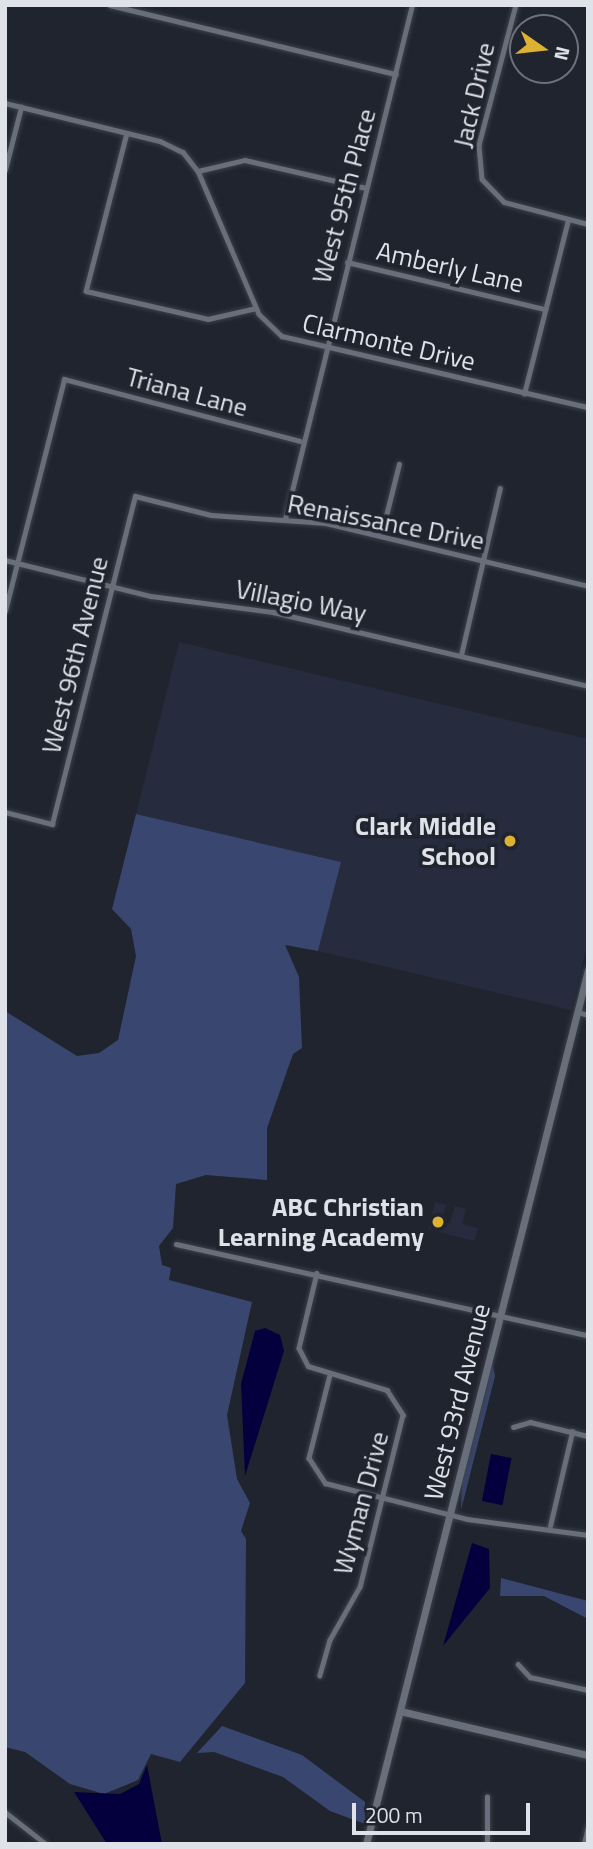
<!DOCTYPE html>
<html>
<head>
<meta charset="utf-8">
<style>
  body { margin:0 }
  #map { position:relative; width:593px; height:1849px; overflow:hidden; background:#20242e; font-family:"Titillium Web",sans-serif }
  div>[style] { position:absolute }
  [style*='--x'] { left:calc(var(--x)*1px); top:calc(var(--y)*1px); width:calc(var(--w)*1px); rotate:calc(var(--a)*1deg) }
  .built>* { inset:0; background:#262c3d }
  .green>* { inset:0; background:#39466f }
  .water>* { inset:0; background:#04003e; transform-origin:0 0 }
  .roads { filter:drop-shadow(0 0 2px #3c4049) drop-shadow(0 0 2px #3c4049) }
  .street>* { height:4.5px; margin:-2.25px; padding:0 2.25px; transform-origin:2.25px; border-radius:2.25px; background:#696e7b }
  .secondary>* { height:7px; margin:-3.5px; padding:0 3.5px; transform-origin:3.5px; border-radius:3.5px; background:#696e7b }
  .dots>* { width:19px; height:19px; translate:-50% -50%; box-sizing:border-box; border:4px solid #20242e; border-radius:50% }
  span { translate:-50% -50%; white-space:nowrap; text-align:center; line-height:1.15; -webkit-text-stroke:7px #20242e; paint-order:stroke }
  .street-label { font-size:26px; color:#dfe2e9 }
  .poi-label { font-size:26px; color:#dfe2e9; font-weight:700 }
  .right { translate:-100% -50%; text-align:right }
  .frame { position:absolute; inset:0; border:7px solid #dfe2e9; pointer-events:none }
  .north { position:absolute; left:509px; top:14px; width:70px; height:70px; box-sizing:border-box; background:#20242e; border:2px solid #6c7079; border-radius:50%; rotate:104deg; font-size:19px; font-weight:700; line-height:28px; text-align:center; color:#dfe2e9 }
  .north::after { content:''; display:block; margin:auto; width:24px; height:32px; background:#dcb233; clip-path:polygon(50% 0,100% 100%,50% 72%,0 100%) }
  .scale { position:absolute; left:352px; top:1803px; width:178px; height:32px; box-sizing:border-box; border:4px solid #dfe2e9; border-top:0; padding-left:9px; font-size:21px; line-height:24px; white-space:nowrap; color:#dfe2e9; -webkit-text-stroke:5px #20242e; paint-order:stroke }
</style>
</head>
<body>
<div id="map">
  <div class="built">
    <div style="clip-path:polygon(179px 642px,588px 739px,588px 941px,571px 1010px,318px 951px,340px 862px,136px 814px)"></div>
    <div style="clip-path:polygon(435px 1202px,446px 1205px,442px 1220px,450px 1223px,455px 1206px,466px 1209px,462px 1224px,478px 1228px,474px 1241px,428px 1229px)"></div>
  </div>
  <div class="green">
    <div style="clip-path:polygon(136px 814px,341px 862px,318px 951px,285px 945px,299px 977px,302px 1048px,293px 1054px,267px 1128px,267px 1180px,206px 1175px,176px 1184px,173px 1228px,159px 1246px,162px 1265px,171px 1268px,169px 1280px,252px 1302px,227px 1415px,237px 1479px,250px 1503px,241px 1531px,246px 1539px,245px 1683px,180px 1762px,151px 1754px,138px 1780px,104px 1794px,70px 1784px,25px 1752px,5px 1747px,5px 1011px,77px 1056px,99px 1053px,118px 1040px,136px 956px,131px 929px,112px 909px)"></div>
    <div style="clip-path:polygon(492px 1361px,495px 1376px,461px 1510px,462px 1481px)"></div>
    <div style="clip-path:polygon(501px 1578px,588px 1601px,588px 1619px,544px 1596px,500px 1596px)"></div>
    <div style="clip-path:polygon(222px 1726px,302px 1755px,365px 1802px,365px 1824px,330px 1811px,283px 1777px,214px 1752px,197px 1753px)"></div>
  </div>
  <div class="water">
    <div style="clip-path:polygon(265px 1328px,280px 1335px,284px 1351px,245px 1476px,241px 1384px,255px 1331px)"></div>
    <div style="left:491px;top:1454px;width:21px;height:48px;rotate:11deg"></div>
    <div style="clip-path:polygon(472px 1543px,489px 1549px,490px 1588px,443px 1646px)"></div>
    <div style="clip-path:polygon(147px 1765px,162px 1844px,107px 1844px,74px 1792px,120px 1794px,139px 1784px)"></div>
  </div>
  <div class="roads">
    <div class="street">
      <div style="--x:110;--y:5;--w:294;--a:13.6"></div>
      <div style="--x:516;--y:5;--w:145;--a:104.8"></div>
      <div style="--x:479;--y:145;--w:34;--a:85"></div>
      <div style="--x:482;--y:179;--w:32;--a:46"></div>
      <div style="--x:504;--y:202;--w:87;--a:14.7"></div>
      <div style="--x:5;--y:103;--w:160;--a:13.8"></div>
      <div style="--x:160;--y:141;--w:25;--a:26"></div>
      <div style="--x:183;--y:152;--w:24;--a:52"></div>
      <div style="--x:198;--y:171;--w:155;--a:66.9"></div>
      <div style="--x:259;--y:314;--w:32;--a:44"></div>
      <div style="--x:282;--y:336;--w:314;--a:13.1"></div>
      <div style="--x:127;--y:133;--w:163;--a:104.5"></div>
      <div style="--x:86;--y:291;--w:125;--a:12.9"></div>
      <div style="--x:208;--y:319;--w:49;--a:-12.9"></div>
      <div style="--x:5;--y:170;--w:65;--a:-75.7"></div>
      <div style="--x:198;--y:171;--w:48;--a:-13.2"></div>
      <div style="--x:245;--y:160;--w:124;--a:13"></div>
      <div style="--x:347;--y:262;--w:204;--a:13.4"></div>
      <div style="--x:524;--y:394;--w:179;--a:-75.8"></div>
      <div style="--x:285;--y:519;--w:529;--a:-76.12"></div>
      <div style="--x:381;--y:536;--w:74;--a:-76"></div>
      <div style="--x:5;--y:560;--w:150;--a:13.9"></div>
      <div style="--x:151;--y:596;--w:123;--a:7.5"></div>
      <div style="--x:273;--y:612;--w:324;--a:13.2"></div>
      <div style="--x:5;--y:611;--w:239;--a:-75.7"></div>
      <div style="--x:64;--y:379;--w:244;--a:14.7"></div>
      <div style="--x:461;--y:655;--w:171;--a:-76.9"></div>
      <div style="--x:5;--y:812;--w:49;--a:14.3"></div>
      <div style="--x:52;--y:824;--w:338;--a:-75.8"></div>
      <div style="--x:135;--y:496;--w:78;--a:14"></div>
      <div style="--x:211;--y:515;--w:115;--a:4"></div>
      <div style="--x:326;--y:523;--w:269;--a:13.5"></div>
      <div style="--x:578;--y:1012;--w:10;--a:17"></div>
      <div style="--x:176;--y:1244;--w:422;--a:12.5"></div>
      <div style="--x:317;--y:1273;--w:77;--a:103.5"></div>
      <div style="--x:299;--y:1348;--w:20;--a:63"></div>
      <div style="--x:308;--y:1366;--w:83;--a:16.9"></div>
      <div style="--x:387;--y:1390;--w:30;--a:57"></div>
      <div style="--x:403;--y:1415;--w:177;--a:104"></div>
      <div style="--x:360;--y:1587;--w:61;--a:119.5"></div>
      <div style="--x:330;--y:1640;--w:37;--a:106"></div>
      <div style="--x:330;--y:1375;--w:86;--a:104.2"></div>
      <div style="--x:309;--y:1458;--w:30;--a:57"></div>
      <div style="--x:325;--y:1483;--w:146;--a:14.2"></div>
      <div style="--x:467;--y:1519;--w:122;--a:7.5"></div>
      <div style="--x:513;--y:1427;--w:18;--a:-16"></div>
      <div style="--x:530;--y:1422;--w:60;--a:13.6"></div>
      <div style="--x:550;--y:1526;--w:97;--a:-76.8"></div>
      <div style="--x:518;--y:1664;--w:18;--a:47"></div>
      <div style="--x:530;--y:1677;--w:59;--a:12.6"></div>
      <div style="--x:5;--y:1812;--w:52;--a:38"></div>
      <div style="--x:487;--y:1844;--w:47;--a:-90"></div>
      <div style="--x:584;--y:1844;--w:18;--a:-77"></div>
    </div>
    <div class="secondary">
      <div style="--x:400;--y:1711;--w:193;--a:13.2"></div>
      <div style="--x:366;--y:1844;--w:902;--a:-75.75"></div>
    </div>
  </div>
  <div class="dots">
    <div style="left:510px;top:841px;background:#dcb233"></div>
    <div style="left:438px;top:1222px;background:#dcb233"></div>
  </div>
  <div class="street-label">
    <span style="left:474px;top:95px;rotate:-77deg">Jack Drive</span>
    <span style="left:344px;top:196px;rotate:-75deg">West 95th Place</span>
    <span style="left:450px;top:267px;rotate:13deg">Amberly Lane</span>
    <span style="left:389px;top:342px;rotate:13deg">Clarmonte Drive</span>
    <span style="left:187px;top:392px;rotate:15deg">Triana Lane</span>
    <span style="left:386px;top:522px;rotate:11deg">Renaissance Drive</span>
    <span style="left:301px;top:601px;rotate:11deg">Villagio Way</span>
    <span style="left:75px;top:655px;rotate:-76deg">West 96th Avenue</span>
    <span style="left:457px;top:1402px;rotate:-76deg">West 93rd Avenue</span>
    <span style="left:361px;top:1503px;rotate:-75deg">Wyman Drive</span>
  </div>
  <div class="poi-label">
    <span class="right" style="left:496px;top:841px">Clark Middle<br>School</span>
    <span class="right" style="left:424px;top:1222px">ABC Christian<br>Learning Academy</span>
  </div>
  <div class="frame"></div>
  <div class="north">N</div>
  <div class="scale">200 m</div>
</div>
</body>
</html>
